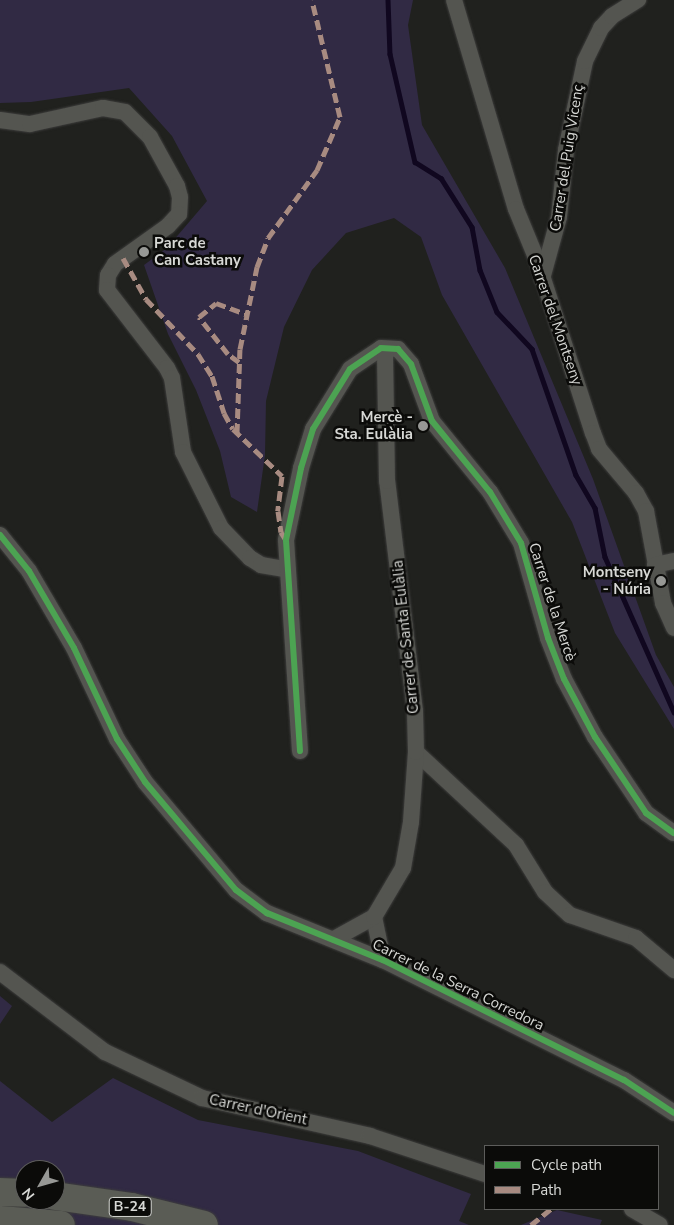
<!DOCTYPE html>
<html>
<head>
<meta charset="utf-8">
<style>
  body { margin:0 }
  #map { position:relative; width:674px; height:1225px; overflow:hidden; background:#20211e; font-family:"Nunito Sans",sans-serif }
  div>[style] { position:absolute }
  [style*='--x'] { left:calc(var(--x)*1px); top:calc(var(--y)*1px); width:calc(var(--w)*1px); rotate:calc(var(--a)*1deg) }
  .green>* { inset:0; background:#312a44 }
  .stream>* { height:4.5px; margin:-2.25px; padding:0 2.25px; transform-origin:2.25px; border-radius:2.25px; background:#10071f }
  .roads { filter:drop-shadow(0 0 1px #3d3d3c) drop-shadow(0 0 1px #3d3d3c) }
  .minor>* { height:16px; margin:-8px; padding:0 8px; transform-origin:8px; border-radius:8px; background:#545550 }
  .motorway>* { height:28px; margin:-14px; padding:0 14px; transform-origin:14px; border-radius:14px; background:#5a5c55 }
  .quiet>* { height:5px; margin-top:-2.5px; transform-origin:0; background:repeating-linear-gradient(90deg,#a88b81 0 10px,transparent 0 15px) }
  .cycleway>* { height:6px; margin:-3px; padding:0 3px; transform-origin:3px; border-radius:3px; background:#4ca352 }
  .dots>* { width:14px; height:14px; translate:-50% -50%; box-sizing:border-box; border:2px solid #0b0b09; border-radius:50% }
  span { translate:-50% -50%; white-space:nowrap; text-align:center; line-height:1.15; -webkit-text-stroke:5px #0b0b09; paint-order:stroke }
  .shield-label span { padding:1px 4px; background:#0b0b09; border:1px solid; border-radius:4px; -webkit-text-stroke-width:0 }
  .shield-label { font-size:14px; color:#d7d8d5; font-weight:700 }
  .street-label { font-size:15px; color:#d7d8d5 }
  .poi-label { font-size:15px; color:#d7d8d5; font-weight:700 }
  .left { translate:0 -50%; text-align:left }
  .right { translate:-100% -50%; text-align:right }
  .legend { position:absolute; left:484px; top:1145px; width:175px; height:65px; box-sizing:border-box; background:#0b0b09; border:1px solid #5d5d5b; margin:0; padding:6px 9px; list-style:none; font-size:15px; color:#d7d8d5 }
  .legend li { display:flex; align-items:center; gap:10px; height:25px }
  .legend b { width:25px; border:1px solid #5d5d5b }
  .north { position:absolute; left:15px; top:1160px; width:50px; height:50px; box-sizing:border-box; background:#0b0b09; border:1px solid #5d5d5b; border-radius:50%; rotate:232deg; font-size:14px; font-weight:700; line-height:20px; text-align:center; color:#d7d8d5 }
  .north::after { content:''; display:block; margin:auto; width:18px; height:22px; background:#979895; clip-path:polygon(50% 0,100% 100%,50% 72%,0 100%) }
</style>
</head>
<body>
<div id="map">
  <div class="green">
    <div style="clip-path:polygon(0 0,413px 0,408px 25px,422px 125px,505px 268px,593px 479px,656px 655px,674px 687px,674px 729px,615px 633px,572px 522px,442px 295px,421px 237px,394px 218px,346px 233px,312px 270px,284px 327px,266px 401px,265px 455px,257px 512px,231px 497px,220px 451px,196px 390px,168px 334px,144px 265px,167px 248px,207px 201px,172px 136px,129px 88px,31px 102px,0 103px)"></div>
    <div style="clip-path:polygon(0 996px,12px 1006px,0 1024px)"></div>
    <div style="clip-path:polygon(evenodd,113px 1078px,198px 1120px,358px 1151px,471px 1194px,459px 1221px,469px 1225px,0 1225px,0 1081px,52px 1122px,113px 1078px,25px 1170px,55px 1170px,55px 1200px,25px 1200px,25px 1170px)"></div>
    <div style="clip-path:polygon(557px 1210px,602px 1220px,600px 1225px,521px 1225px)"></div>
  </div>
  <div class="stream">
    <div style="--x:388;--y:0;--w:54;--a:87.9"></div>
    <div style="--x:390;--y:54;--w:111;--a:77"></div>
    <div style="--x:415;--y:162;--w:31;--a:32"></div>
    <div style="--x:441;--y:178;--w:58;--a:57.7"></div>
    <div style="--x:472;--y:227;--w:44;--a:79.5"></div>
    <div style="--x:480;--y:270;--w:45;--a:68"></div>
    <div style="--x:497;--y:312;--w:51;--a:46.6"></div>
    <div style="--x:532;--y:349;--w:133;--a:70.8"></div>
    <div style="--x:576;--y:475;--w:38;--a:60"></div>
    <div style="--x:595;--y:508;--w:50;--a:78.5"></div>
    <div style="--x:605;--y:557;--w:170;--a:66"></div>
  </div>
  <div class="roads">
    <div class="minor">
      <div style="--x:454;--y:0;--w:218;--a:73.5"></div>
      <div style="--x:516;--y:209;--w:55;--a:67.6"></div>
      <div style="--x:537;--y:260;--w:182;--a:72.1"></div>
      <div style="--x:593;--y:433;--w:17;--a:69"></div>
      <div style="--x:599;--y:449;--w:57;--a:49.9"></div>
      <div style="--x:636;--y:493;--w:21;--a:61"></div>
      <div style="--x:646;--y:511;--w:94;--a:79.5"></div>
      <div style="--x:663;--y:603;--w:27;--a:66"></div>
      <div style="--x:0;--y:120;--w:30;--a:8"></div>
      <div style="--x:30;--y:124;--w:75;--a:-12.4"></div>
      <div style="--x:103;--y:108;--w:22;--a:10"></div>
      <div style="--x:125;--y:112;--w:35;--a:45"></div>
      <div style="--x:150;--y:137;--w:56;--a:61.1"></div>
      <div style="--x:177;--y:186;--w:11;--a:75"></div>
      <div style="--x:180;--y:197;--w:17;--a:93"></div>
      <div style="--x:179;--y:214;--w:16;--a:133"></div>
      <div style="--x:168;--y:226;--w:65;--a:144.4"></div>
      <div style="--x:115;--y:264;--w:13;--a:122"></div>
      <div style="--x:108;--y:275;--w:15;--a:94"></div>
      <div style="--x:107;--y:290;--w:98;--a:52.4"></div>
      <div style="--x:167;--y:368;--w:11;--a:63"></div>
      <div style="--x:172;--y:378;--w:75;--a:81.5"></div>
      <div style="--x:183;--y:452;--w:85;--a:63.4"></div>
      <div style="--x:221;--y:528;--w:42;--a:46"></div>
      <div style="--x:250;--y:558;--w:13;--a:32"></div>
      <div style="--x:261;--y:565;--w:27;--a:10"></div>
      <div style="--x:542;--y:279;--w:64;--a:-74.7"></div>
      <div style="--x:559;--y:217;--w:67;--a:-84"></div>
      <div style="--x:566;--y:150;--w:91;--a:-77.9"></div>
      <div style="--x:585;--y:61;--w:37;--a:-64"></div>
      <div style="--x:601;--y:28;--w:16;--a:-47"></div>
      <div style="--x:612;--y:16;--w:31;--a:-32"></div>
      <div style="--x:0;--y:535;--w:46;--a:51.1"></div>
      <div style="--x:29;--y:571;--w:89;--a:59.7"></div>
      <div style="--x:74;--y:648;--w:101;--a:64.7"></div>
      <div style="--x:117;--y:739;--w:51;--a:56.9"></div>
      <div style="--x:145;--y:782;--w:141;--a:49.9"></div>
      <div style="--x:236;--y:890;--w:39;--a:37"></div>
      <div style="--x:267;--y:913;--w:125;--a:22.1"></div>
      <div style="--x:383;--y:960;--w:269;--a:26.5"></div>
      <div style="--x:624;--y:1080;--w:60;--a:33.4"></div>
      <div style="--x:655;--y:565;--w:19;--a:-12"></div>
      <div style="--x:300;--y:751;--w:211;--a:-93.8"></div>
      <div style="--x:286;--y:540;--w:74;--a:-78.2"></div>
      <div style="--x:301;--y:468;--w:41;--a:-72.9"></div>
      <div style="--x:313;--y:429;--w:70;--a:-58.3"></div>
      <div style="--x:350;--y:369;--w:37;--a:-34"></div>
      <div style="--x:381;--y:348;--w:17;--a:3"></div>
      <div style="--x:398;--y:349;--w:20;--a:49"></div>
      <div style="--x:411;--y:364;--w:61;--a:69.8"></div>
      <div style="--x:432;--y:421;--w:92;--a:50.8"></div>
      <div style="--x:490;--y:492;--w:60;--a:58.7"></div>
      <div style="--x:521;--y:543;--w:99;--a:74.1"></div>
      <div style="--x:548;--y:638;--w:44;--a:68.7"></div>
      <div style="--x:564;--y:679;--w:66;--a:61.9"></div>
      <div style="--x:595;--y:737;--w:92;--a:56.1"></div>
      <div style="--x:646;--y:813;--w:34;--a:36"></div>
      <div style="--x:416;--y:752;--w:137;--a:42.9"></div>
      <div style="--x:516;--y:845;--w:55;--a:58.3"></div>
      <div style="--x:545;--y:892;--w:34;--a:43"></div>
      <div style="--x:570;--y:915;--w:70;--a:19.2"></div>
      <div style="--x:636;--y:938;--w:50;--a:40.1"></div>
      <div style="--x:374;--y:917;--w:44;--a:78.2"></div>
      <div style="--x:334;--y:939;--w:46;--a:-28.8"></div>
      <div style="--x:374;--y:917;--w:57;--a:-59.4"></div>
      <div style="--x:403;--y:868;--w:47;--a:-80.1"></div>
      <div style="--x:411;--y:822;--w:70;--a:-85.9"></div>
      <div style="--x:416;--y:752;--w:41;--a:-91.4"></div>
      <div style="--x:415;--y:711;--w:232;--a:-96.9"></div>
      <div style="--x:387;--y:481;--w:132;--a:-90.9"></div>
      <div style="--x:0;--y:972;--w:132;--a:37.3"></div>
      <div style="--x:105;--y:1052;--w:107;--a:25.4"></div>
      <div style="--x:202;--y:1098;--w:172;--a:12.7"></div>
      <div style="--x:370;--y:1136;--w:121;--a:18.3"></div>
      <div style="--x:632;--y:1209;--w:32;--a:30"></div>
    </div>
    <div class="motorway">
      <div style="--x:0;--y:1192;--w:25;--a:2"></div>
      <div style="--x:55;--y:1196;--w:78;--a:8.1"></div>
      <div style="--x:132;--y:1207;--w:74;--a:14"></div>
      <div style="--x:0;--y:1220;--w:61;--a:4.7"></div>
    </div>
  </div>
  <div class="quiet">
    <div style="--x:123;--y:258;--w:47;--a:60.7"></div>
    <div style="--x:146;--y:299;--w:76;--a:46.6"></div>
    <div style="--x:198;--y:354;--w:26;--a:58"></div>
    <div style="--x:212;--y:376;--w:39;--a:72"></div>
    <div style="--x:224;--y:413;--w:18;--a:61"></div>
    <div style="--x:233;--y:429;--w:68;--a:43.8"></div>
    <div style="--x:282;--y:476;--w:35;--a:97"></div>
    <div style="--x:278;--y:511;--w:21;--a:82"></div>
    <div style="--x:281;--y:532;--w:9;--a:58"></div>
    <div style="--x:239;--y:362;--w:14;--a:-144"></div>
    <div style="--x:228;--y:354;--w:47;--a:-128.1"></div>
    <div style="--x:199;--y:317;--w:22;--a:-39"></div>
    <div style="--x:216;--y:303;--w:33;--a:20"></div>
    <div style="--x:237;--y:433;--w:84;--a:-88"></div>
    <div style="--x:240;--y:349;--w:84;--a:-78.3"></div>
    <div style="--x:257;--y:267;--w:31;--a:-69"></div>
    <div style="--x:268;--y:238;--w:84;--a:-54.2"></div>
    <div style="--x:317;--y:170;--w:58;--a:-66.5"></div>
    <div style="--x:340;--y:117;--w:120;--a:-103.5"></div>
    <div style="--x:531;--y:1225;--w:26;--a:-39"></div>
  </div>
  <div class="cycleway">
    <div style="--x:0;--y:535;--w:46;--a:51.1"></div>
    <div style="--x:29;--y:571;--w:89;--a:59.7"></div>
    <div style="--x:74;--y:648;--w:101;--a:64.7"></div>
    <div style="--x:117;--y:739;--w:51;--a:56.9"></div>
    <div style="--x:145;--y:782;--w:141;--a:49.9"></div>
    <div style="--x:236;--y:890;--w:39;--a:37"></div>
    <div style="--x:267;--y:913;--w:125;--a:22.1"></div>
    <div style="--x:383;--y:960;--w:269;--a:26.5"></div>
    <div style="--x:624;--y:1080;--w:60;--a:33.4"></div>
    <div style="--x:300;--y:751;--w:211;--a:-93.8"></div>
    <div style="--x:286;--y:540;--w:74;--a:-78.2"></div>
    <div style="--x:301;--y:468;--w:41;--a:-72.9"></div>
    <div style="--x:313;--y:429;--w:70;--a:-58.3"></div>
    <div style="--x:350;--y:369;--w:37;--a:-34"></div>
    <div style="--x:381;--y:348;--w:17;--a:3"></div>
    <div style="--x:398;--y:349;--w:20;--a:49"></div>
    <div style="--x:411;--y:364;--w:61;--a:69.8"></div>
    <div style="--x:432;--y:421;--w:92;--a:50.8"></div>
    <div style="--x:490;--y:492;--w:60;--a:58.7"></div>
    <div style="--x:521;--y:543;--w:99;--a:74.1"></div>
    <div style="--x:548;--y:638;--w:44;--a:68.7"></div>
    <div style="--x:564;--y:679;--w:66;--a:61.9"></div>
    <div style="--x:595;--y:737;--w:92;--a:56.1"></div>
    <div style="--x:646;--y:813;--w:34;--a:36"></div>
  </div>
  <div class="dots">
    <div style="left:144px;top:252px;background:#979895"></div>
    <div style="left:423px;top:426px;background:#979895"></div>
    <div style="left:661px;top:581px;background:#979895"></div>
  </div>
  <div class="shield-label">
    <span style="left:130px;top:1207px">B-24</span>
  </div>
  <div class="street-label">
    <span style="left:567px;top:158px;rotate:-81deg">Carrer del Puig Vicenç</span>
    <span style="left:555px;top:320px;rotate:71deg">Carrer del Montseny</span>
    <span style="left:552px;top:602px;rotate:72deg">Carrer de la Mercè</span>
    <span style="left:406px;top:637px;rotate:-96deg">Carrer de Santa Eulàlia</span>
    <span style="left:458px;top:985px;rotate:26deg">Carrer de la Serra Corredora</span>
    <span style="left:258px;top:1110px;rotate:12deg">Carrer d'Orient</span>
  </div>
  <div class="poi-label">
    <span class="left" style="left:154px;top:252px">Parc de<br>Can Castany</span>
    <span class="right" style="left:413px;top:426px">Mercè -<br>Sta. Eulàlia</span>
    <span class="right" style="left:651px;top:581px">Montseny<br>- Núria</span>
  </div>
  <ul class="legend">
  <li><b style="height:6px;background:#4ca352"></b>Cycle path</li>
  <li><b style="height:6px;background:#a88b81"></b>Path</li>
  </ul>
  <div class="north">N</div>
</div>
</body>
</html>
